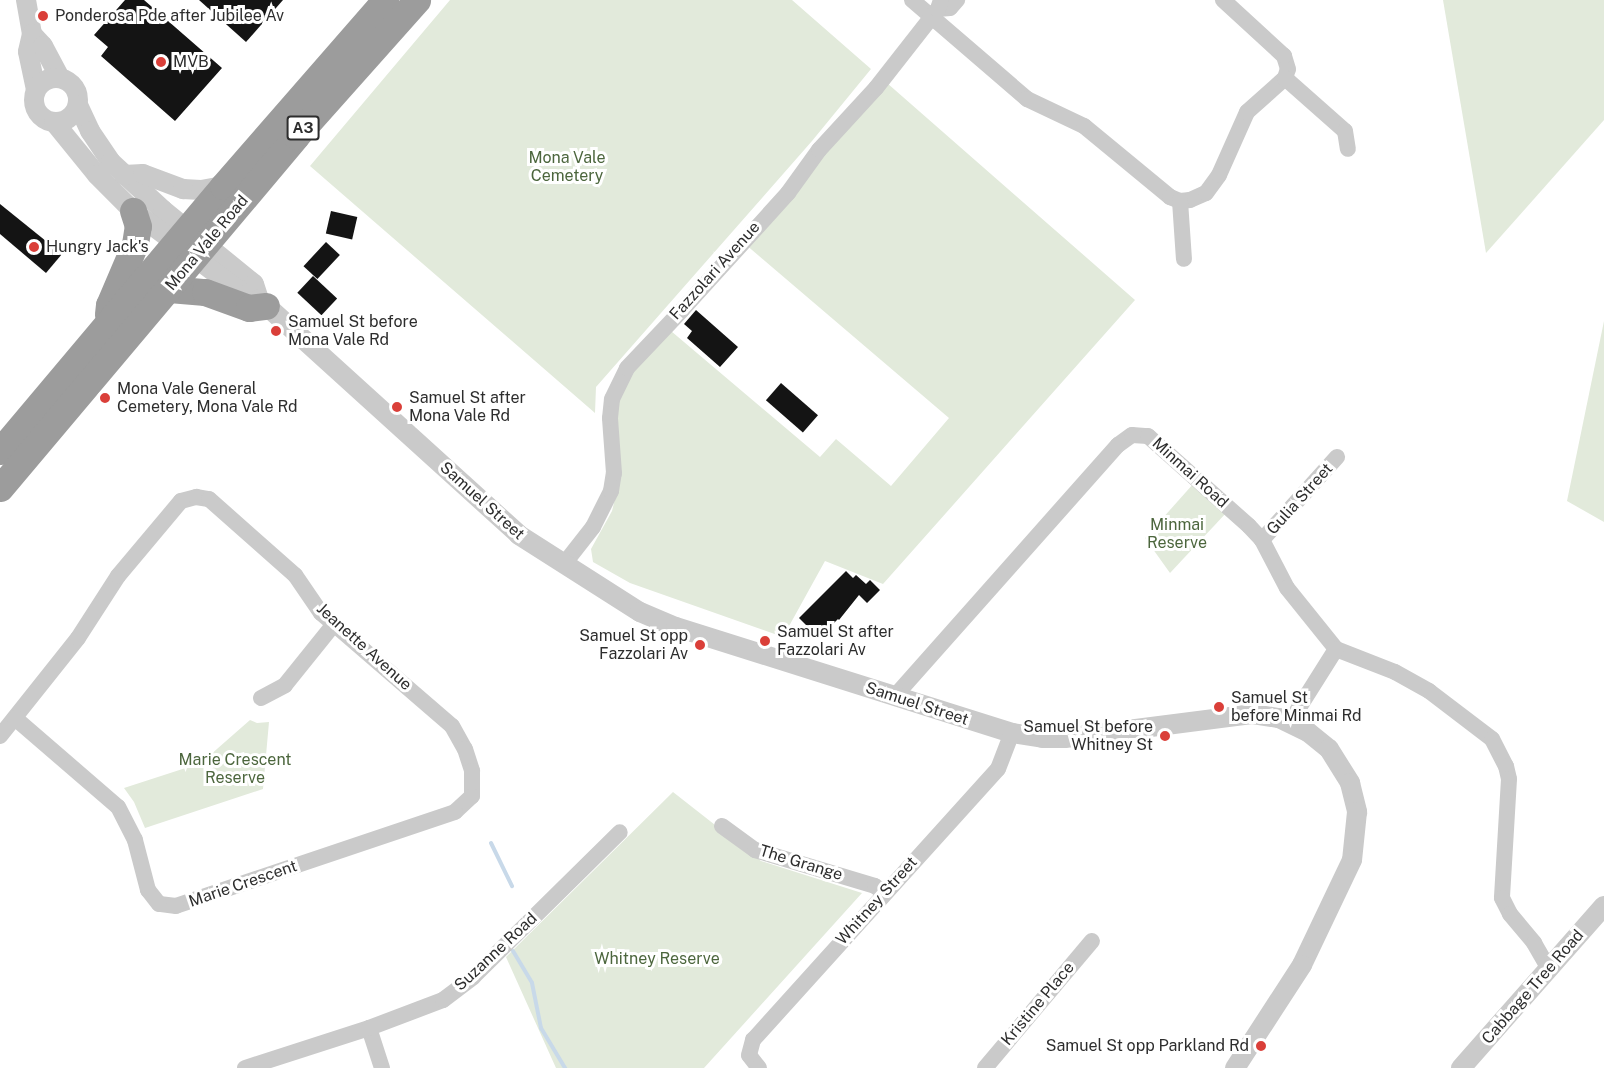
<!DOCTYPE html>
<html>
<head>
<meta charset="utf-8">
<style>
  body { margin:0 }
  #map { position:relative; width:1604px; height:1068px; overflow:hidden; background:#fff; font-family:"Public Sans",sans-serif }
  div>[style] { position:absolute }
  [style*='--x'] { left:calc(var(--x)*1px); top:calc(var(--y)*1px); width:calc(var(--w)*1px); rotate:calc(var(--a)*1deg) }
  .green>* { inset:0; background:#e2eadb }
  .stream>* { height:4px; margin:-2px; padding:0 2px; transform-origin:2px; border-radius:2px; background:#c8d9e9 }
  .building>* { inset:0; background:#141414; transform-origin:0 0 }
  .minor>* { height:16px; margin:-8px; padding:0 8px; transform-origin:8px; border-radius:8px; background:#cacaca }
  .tertiary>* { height:20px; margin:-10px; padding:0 10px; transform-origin:10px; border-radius:10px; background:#cacaca }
  .tertiary>.ring { margin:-10px; padding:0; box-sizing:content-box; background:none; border:20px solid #cacaca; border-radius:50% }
  .trunk>* { height:27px; margin:-13.5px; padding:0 13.5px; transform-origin:13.5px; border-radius:13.5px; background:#9c9c9c }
  .dots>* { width:16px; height:16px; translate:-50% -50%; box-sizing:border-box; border:3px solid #fff; border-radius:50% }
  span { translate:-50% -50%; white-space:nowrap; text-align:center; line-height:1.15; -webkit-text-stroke:6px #fff; paint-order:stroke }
  .shield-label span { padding:2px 4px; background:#fff; border:2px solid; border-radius:4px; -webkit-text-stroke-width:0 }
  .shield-label { font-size:15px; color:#2d2d2d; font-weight:700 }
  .poi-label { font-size:16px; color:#2d2d2d }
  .left { translate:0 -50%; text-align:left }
  .right { translate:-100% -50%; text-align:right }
  .park-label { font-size:16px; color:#4c663d }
  .street-label { font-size:16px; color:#2d2d2d }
</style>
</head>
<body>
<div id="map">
  <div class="green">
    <div style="clip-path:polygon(450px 0,792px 0,871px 69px,812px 141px,596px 387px,595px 413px,310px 166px)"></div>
    <div style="clip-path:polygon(1443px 0,1604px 0,1604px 120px,1486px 253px)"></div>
    <div style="clip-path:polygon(887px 83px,1135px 300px,883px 584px,825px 561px,783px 637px,630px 583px,593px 562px,591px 549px,612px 511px,619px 483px,617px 401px,634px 371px,671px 331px,820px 457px,836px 439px,891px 486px,949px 418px,745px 244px)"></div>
    <div style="clip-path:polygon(1604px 321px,1604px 522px,1567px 501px)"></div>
    <div style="clip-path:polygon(1194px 483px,1227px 512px,1170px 573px,1145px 538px)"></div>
    <div style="clip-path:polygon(250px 720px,257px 723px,269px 722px,263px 789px,145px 828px,134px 802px,124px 788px,201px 763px)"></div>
    <div style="clip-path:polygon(673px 792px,761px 861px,862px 893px,704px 1068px,556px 1068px,506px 957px)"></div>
  </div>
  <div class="stream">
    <div style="--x:491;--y:843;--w:48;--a:64"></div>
    <div style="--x:513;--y:951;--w:37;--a:59"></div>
    <div style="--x:532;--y:983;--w:46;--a:78.7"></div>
    <div style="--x:541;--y:1028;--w:47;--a:59"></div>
  </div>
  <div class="building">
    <div style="clip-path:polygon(125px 0,144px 0,222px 68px,175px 121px,101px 56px,108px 47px,94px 35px)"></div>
    <div style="clip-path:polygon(199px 0,283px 0,246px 42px)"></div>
    <div style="clip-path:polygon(0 204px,62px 254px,46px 273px,0 234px)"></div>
    <div style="left:331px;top:211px;width:27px;height:23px;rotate:13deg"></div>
    <div style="left:326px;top:242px;width:19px;height:33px;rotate:43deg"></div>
    <div style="left:313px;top:276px;width:33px;height:23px;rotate:43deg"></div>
    <div style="clip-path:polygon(696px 310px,738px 347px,720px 367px,687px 338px,692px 331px,684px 324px)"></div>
    <div style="left:781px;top:383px;width:49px;height:23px;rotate:41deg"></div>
    <div style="clip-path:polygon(846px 571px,853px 578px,856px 575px,866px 584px,870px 580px,880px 590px,867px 603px,859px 595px,839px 620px,838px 619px,822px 635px,816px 635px,799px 618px)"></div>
  </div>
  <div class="minor">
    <div style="--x:912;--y:0;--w:152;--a:40.7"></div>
    <div style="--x:1027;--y:99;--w:63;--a:25.3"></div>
    <div style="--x:1084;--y:126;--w:112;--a:39.5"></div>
    <div style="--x:1170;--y:197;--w:11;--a:22"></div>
    <div style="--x:1180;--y:201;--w:10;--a:-6"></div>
    <div style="--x:1190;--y:200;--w:17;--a:-24"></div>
    <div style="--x:1206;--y:193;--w:22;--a:-54"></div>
    <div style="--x:1219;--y:175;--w:69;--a:-66"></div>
    <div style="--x:1247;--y:112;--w:51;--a:-41.8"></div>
    <div style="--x:1285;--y:78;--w:9;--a:-72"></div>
    <div style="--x:1288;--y:69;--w:14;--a:-107"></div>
    <div style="--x:1284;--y:56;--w:83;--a:-137.4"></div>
    <div style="--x:938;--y:9;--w:12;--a:-5"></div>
    <div style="--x:950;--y:8;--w:11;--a:-49"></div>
    <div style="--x:1285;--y:78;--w:80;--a:41.5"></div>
    <div style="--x:1345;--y:131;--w:18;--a:81"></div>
    <div style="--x:1180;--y:201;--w:58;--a:86.1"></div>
    <div style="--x:1262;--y:540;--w:112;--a:-47.9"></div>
    <div style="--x:564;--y:564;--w:47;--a:-51.9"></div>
    <div style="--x:593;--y:527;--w:40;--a:-63.4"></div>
    <div style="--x:611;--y:491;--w:18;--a:-81"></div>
    <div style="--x:614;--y:473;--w:55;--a:-94.2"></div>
    <div style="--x:610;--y:418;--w:19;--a:-84"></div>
    <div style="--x:612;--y:399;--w:34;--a:-64"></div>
    <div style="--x:627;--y:368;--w:80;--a:-46.5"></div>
    <div style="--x:682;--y:310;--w:158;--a:-47.8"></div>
    <div style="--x:788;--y:193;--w:53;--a:-54.2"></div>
    <div style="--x:819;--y:150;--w:84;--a:-47.4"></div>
    <div style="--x:876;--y:88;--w:100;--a:-51.9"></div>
    <div style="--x:938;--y:9;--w:9;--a:-72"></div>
    <div style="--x:1336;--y:649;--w:63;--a:21.3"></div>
    <div style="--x:1395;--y:672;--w:39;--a:29"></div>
    <div style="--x:1429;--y:691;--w:79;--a:37.3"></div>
    <div style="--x:1492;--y:739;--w:30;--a:63"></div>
    <div style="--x:1506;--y:766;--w:13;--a:77"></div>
    <div style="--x:1509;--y:779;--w:119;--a:93.4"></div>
    <div style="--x:1502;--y:898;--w:18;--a:63"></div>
    <div style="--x:1510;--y:914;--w:38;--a:50"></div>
    <div style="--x:1534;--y:943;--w:30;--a:60"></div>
    <div style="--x:895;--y:696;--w:336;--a:-48.4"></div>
    <div style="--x:1118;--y:445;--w:17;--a:-36"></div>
    <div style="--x:1132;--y:435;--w:16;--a:4"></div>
    <div style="--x:1148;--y:436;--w:135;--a:41.7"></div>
    <div style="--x:1249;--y:526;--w:19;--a:47"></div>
    <div style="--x:1262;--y:540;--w:54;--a:62.5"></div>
    <div style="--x:1287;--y:588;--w:78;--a:51.2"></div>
    <div style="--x:261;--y:698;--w:27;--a:-28"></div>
    <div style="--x:285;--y:685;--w:78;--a:-51.2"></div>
    <div style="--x:1290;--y:722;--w:86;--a:-57.8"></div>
    <div style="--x:0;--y:736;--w:125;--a:-51.5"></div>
    <div style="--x:78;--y:638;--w:74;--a:-57.2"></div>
    <div style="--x:118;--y:576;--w:98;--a:-50"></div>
    <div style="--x:181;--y:501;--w:16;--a:-15"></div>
    <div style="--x:196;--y:497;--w:13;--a:9"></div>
    <div style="--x:209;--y:499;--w:115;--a:41.5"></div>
    <div style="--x:295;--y:575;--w:46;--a:55.6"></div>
    <div style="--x:321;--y:613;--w:173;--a:40.8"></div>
    <div style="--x:452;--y:726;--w:26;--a:61"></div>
    <div style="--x:465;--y:749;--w:23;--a:72"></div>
    <div style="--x:472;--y:771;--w:25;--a:90"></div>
    <div style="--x:472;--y:796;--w:23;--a:137"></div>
    <div style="--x:455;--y:812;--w:294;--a:161.4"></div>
    <div style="--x:176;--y:906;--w:17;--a:-173"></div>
    <div style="--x:159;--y:904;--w:18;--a:-128"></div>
    <div style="--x:148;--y:890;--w:52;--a:-104.6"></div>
    <div style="--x:135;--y:840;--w:37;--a:-117"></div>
    <div style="--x:118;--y:807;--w:136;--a:-139.2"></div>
    <div style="--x:722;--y:826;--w:41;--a:36"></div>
    <div style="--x:755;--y:850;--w:125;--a:16.7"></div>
    <div style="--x:875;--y:886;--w:11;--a:38"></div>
    <div style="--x:369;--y:1028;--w:42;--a:72"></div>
    <div style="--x:245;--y:1068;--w:130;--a:-17.9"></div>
    <div style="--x:369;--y:1028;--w:79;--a:-20.7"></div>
    <div style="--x:443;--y:1000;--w:38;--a:-37"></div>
    <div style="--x:473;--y:977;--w:206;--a:-44.6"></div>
    <div style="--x:759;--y:1068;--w:16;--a:-128"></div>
    <div style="--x:749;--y:1055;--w:16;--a:-75"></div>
    <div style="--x:753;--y:1040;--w:365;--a:-47.9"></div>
    <div style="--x:998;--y:769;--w:39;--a:-69"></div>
    <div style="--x:985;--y:1068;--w:166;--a:-49.9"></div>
  </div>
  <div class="tertiary">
    <div style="--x:26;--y:0;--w:35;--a:80"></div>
    <div style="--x:32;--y:34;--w:18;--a:103"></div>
    <div style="--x:28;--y:52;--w:38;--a:78"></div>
    <div style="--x:32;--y:34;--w:16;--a:47"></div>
    <div style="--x:43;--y:46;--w:36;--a:62"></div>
    <div class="ring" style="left:34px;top:78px;width:24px;height:24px"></div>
    <div style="--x:78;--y:105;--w:29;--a:65"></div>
    <div style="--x:90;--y:131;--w:37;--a:56"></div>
    <div style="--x:111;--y:162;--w:71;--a:42.7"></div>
    <div style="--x:163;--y:210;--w:117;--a:39.1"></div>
    <div style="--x:254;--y:284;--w:16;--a:72"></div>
    <div style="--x:54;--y:122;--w:68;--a:50.9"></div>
    <div style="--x:97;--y:175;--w:51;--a:45"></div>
    <div style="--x:133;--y:211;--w:140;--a:36.9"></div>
    <div style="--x:245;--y:295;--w:15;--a:16"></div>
    <div style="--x:259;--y:299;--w:351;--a:42.2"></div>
    <div style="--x:519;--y:535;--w:143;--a:32.5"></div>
    <div style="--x:640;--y:612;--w:39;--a:23"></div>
    <div style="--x:676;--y:627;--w:352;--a:17.5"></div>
    <div style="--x:1012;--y:733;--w:30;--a:9"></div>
    <div style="--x:1042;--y:738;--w:23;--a:0"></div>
    <div style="--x:1065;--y:738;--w:190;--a:-7.3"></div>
    <div style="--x:1253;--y:714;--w:26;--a:9"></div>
    <div style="--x:1279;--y:718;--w:32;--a:26"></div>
    <div style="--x:1308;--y:732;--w:27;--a:39"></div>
    <div style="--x:1329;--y:749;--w:40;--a:58"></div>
    <div style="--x:1350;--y:783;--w:30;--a:76"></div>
    <div style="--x:1357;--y:812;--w:48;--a:95.9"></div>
    <div style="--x:1352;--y:860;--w:116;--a:115.5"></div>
    <div style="--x:1302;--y:965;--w:123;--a:123"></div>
    <div style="--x:124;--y:175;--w:19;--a:-3"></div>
    <div style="--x:143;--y:174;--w:43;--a:20.6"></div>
    <div style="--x:183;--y:189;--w:18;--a:3"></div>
    <div style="--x:201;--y:190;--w:22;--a:-10"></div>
    <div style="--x:1461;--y:1068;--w:216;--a:-48.6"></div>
  </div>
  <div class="trunk">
    <div style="--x:169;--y:289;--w:36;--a:5"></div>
    <div style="--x:205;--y:292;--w:47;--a:20"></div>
    <div style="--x:249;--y:308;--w:17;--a:-7"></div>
    <div style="--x:108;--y:314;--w:9;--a:-84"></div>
    <div style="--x:109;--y:305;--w:66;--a:-66.9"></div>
    <div style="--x:135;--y:244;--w:18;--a:-81"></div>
    <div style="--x:138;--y:226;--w:16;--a:-108"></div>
    <div style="--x:0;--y:451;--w:346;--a:-49.9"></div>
    <div style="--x:223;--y:186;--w:247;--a:-48.9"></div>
    <div style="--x:0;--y:488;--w:460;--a:-49.9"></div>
    <div style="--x:296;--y:136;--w:182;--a:-48.3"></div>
  </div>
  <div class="dots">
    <div style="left:43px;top:16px;background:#da3f39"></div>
    <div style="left:161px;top:62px;background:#da3f39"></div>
    <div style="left:34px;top:247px;background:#da3f39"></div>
    <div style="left:276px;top:331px;background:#da3f39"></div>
    <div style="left:105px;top:398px;background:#da3f39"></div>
    <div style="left:397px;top:407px;background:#da3f39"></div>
    <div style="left:765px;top:641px;background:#da3f39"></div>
    <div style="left:700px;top:645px;background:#da3f39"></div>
    <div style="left:1219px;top:707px;background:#da3f39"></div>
    <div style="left:1165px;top:736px;background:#da3f39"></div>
    <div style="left:1261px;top:1046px;background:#da3f39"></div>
  </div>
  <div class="shield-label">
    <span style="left:303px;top:128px">A3</span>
  </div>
  <div class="poi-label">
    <span class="left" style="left:55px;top:16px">Ponderosa Pde after Jubilee Av</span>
    <span class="left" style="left:173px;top:62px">MVB</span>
    <span class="left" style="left:46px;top:247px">Hungry Jack's</span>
    <span class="left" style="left:288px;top:331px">Samuel St before<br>Mona Vale Rd</span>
    <span class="left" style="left:117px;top:398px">Mona Vale General<br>Cemetery, Mona Vale Rd</span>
    <span class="left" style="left:409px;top:407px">Samuel St after<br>Mona Vale Rd</span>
    <span class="left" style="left:777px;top:641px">Samuel St after<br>Fazzolari Av</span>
    <span class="right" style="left:688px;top:645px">Samuel St opp<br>Fazzolari Av</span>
    <span class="left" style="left:1231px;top:707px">Samuel St<br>before Minmai Rd</span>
    <span class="right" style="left:1153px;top:736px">Samuel St before<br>Whitney St</span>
    <span class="right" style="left:1249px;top:1046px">Samuel St opp Parkland Rd</span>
  </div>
  <div class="park-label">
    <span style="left:567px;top:167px">Mona Vale<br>Cemetery</span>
    <span style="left:1177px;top:534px">Minmai<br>Reserve</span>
    <span style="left:235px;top:769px">Marie Crescent<br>Reserve</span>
    <span style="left:657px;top:959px">Whitney Reserve</span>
  </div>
  <div class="street-label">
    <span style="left:207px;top:243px;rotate:-50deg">Mona Vale Road</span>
    <span style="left:715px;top:271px;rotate:-48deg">Fazzolari Avenue</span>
    <span style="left:1190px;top:473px;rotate:42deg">Minmai Road</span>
    <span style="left:1300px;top:499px;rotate:-48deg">Gulia Street</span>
    <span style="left:482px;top:501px;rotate:42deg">Samuel Street</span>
    <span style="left:364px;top:647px;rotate:42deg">Jeanette Avenue</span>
    <span style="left:917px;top:704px;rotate:18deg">Samuel Street</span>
    <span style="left:801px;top:863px;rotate:17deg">The Grange</span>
    <span style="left:243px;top:884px;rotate:-19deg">Marie Crescent</span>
    <span style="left:877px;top:901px;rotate:-48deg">Whitney Street</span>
    <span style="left:496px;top:952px;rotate:-43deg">Suzanne Road</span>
    <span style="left:1533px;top:987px;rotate:-49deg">Cabbage Tree Road</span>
    <span style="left:1038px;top:1004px;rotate:-50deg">Kristine Place</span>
  </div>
</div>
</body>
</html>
